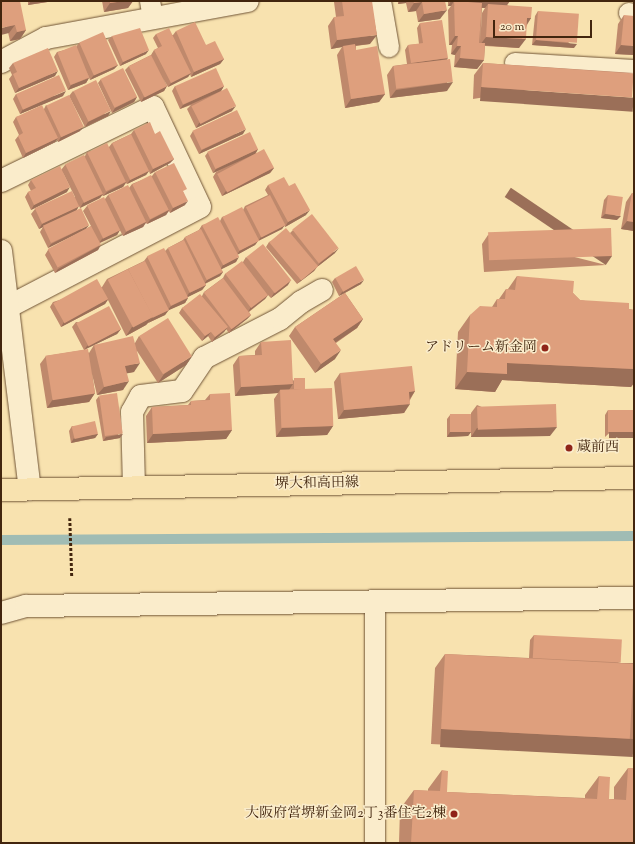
<!DOCTYPE html>
<html>
<head>
<meta charset="utf-8">
<style>
  body { margin:0 }
  #map { position:relative; width:635px; height:844px; overflow:hidden; background:#f8e2af; font-family:"Sorts Mill Goudy","Noto Serif JP",serif }
  div>[style] { position:absolute }
  [style*='--x'] { left:calc(var(--x)*1px); top:calc(var(--y)*1px); width:calc(var(--w)*1px); rotate:calc(var(--a)*1deg) }
  .stream>* { height:10px; margin:-5px; padding:0 5px; transform-origin:5px; border-radius:5px; background:#a0bcb4 }
  .path>* { height:2.5px; margin-top:-1.25px; transform-origin:0; background:repeating-linear-gradient(90deg,#42250e 0 3px,transparent 0 5px) }
  .roads { filter:drop-shadow(0 0 1px #705436) drop-shadow(0 0 1px #705436) }
  .service>* { height:20px; margin:-10px; padding:0 10px; transform-origin:10px; border-radius:10px; background:#faeccb }
  .minor>* { height:22px; margin:-11px; padding:0 11px; transform-origin:11px; border-radius:11px; background:#faeccb }
  .tertiary>* { height:22px; margin:-11px; padding:0 11px; transform-origin:11px; border-radius:11px; background:#faeccb }
  .primary>* { height:22px; margin:-11px; padding:0 11px; transform-origin:11px; border-radius:11px; background:#f8e2af }
  .wall>* { inset:0; background:#bf896c }
  .shaded-wall>* { inset:0; background:#9b6f58; transform-origin:0 0 }
  .building>* { inset:0; background:#de9f7d; transform-origin:0 0 }
  .dots>* { width:11px; height:11px; translate:-50% -50%; box-sizing:border-box; border:2px solid #faeccb; border-radius:50% }
  span { translate:-50% -50%; white-space:nowrap; text-align:center; line-height:1.15; -webkit-text-stroke:3px #faeccb; paint-order:stroke }
  .poi-label { font-size:14px; color:#42250e }
  .right { translate:-100% -50%; text-align:right }
  .left { translate:0 -50%; text-align:left }
  .street-label { font-size:14px; color:#42250e }
  .frame { position:absolute; inset:0; border:2px solid #42250e; pointer-events:none }
  .scale { position:absolute; left:493px; top:20px; width:99px; height:18px; box-sizing:border-box; border:2px solid #42250e; border-top:0; padding-left:5px; font-size:12px; line-height:14px; white-space:nowrap; color:#42250e; -webkit-text-stroke:3px #faeccb; paint-order:stroke }
</style>
</head>
<body>
<div id="map">
  <div class="stream">
    <div style="--x:1;--y:540;--w:633;--a:-0.36"></div>
  </div>
  <div class="path">
    <div style="--x:70;--y:518;--w:59;--a:88.1"></div>
  </div>
  <div class="roads">
    <div class="service">
      <div style="--x:150;--y:1;--w:17;--a:80"></div>
      <div style="--x:381;--y:1;--w:47;--a:80.1"></div>
      <div style="--x:629;--y:13;--w:5;--a:11"></div>
      <div style="--x:515;--y:63;--w:119;--a:3.4"></div>
      <div style="--x:375;--y:843;--w:241;--a:-90"></div>
    </div>
    <div class="minor">
      <div style="--x:1;--y:62;--w:51;--a:-28.1"></div>
      <div style="--x:46;--y:38;--w:205;--a:-10.4"></div>
      <div style="--x:1;--y:181;--w:169;--a:-26"></div>
      <div style="--x:153;--y:107;--w:110;--a:64.8"></div>
      <div style="--x:200;--y:207;--w:216;--a:152.5"></div>
      <div style="--x:1;--y:251;--w:240;--a:83.1"></div>
      <div style="--x:134;--y:487;--w:75;--a:-91.5"></div>
      <div style="--x:132;--y:412;--w:18;--a:-61"></div>
      <div style="--x:141;--y:396;--w:41;--a:-7"></div>
      <div style="--x:182;--y:391;--w:40;--a:-56"></div>
      <div style="--x:204;--y:358;--w:85;--a:-27.2"></div>
      <div style="--x:280;--y:319;--w:27;--a:-39"></div>
      <div style="--x:301;--y:302;--w:24;--a:-30"></div>
    </div>
    <div class="tertiary">
      <div style="--x:1;--y:613;--w:26;--a:-16"></div>
      <div style="--x:26;--y:606;--w:608;--a:-0.75"></div>
    </div>
    <div class="primary">
      <div style="--x:1;--y:490;--w:633;--a:-1.09"></div>
    </div>
  </div>
  <div class="wall">
    <div style="clip-path:polygon(1px 1px,26px 30px,20px 39px,10px 41px)"></div>
    <div style="clip-path:polygon(28px 1px,54px 1px,28px 5px)"></div>
    <div style="clip-path:polygon(102px 1px,133px 1px,128px 8px,104px 12px)"></div>
    <div style="clip-path:polygon(335px 1px,372px 1px,370px 44px,356px 46px,356px 50px,385px 94px,379px 102px,345px 108px,337px 55px,342px 47px,331px 49px,328px 26px,334px 17px,336px 17px,334px 2px)"></div>
    <div style="clip-path:polygon(398px 1px,445px 1px,440px 19px,418px 22px,416px 11px,408px 12px,406px 3px,398px 4px)"></div>
    <div style="clip-path:polygon(evenodd,448px 1px,510px 1px,507px 5px,531px 18px,527px 25px,519px 48px,485px 46px,484px 60px,477px 69px,454px 67px,455px 55px,451px 54px,452px 45px,449px 45px,448px 10px,451px 6px,448px 6px,448px 1px,482px 8px,485px 8px,482px 13px,480px 43px,482px 8px)"></div>
    <div style="clip-path:polygon(538px 11px,574px 48px,532px 45px,535px 16px)"></div>
    <div style="clip-path:polygon(624px 15px,634px 55px,615px 54px,618px 24px)"></div>
    <div style="clip-path:polygon(420px 23px,447px 59px,447px 91px,390px 98px,387px 75px,393px 66px,407px 64px,405px 50px,408px 45px,419px 44px,417px 28px)"></div>
    <div style="clip-path:polygon(176px 31px,206px 45px,224px 59px,220px 64px,191px 77px,190px 74px,188px 77px,168px 87px,163px 78px,167px 86px,164px 91px,141px 102px,125px 70px,129px 66px,151px 55px,154px 50px,158px 48px,153px 38px,156px 34px,173px 35px)"></div>
    <div style="clip-path:polygon(112px 36px,146px 54px,120px 66px,108px 40px)"></div>
    <div style="clip-path:polygon(79px 43px,118px 65px,114px 69px,90px 80px,86px 70px,89px 78px,86px 83px,68px 90px,54px 57px,57px 52px,76px 47px)"></div>
    <div style="clip-path:polygon(13px 63px,55px 76px,15px 93px,9px 79px,12px 75px,9px 68px)"></div>
    <div style="clip-path:polygon(483px 63px,634px 73px,473px 99px,474px 75px)"></div>
    <div style="clip-path:polygon(101px 79px,137px 97px,134px 102px,112px 113px,98px 83px)"></div>
    <div style="clip-path:polygon(175px 86px,224px 86px,221px 91px,232px 111px,196px 128px,187px 109px,191px 105px,180px 109px,172px 91px)"></div>
    <div style="clip-path:polygon(73px 91px,108px 116px,85px 127px,69px 96px)"></div>
    <div style="clip-path:polygon(16px 94px,63px 96px,20px 114px,13px 99px)"></div>
    <div style="clip-path:polygon(46px 105px,80px 131px,58px 142px,57px 139px,55px 142px,23px 158px,15px 140px,19px 135px,13px 122px,16px 117px,44px 109px)"></div>
    <div style="clip-path:polygon(134px 130px,155px 134px,174px 159px,170px 163px,150px 174px,149px 171px,146px 175px,127px 184px,126px 183px,123px 187px,103px 196px,102px 195px,100px 198px,80px 208px,79px 206px,76px 211px,39px 229px,31px 214px,35px 209px,75px 197px,63px 173px,67px 192px,31px 210px,25px 197px,28px 192px,31px 191px,28px 185px,31px 180px,61px 170px,65px 165px,85px 156px,87px 152px,109px 147px,112px 143px,131px 134px)"></div>
    <div style="clip-path:polygon(193px 131px,243px 134px,199px 154px,190px 136px)"></div>
    <div style="clip-path:polygon(258px 149px,256px 153px,274px 168px,270px 173px,222px 196px,213px 177px,216px 172px,223px 169px,213px 173px,205px 156px,208px 152px)"></div>
    <div style="clip-path:polygon(155px 172px,184px 193px,185px 205px,170px 213px,169px 211px,166px 215px,147px 224px,146px 223px,143px 227px,123px 236px,115px 221px,120px 230px,117px 235px,100px 243px,98px 250px,55px 273px,45px 255px,48px 250px,83px 231px,48px 248px,40px 232px,43px 227px,86px 229px,91px 226px,83px 211px,87px 206px,105px 199px,108px 195px,129px 188px,132px 184px,152px 176px)"></div>
    <div style="clip-path:polygon(268px 185px,289px 186px,306px 215px,285px 227px,284px 225px,282px 229px,258px 241px,255px 245px,238px 254px,236px 262px,221px 269px,223px 272px,220px 276px,205px 284px,206px 285px,202px 290px,187px 297px,188px 298px,185px 303px,168px 310px,165px 315px,148px 323px,146px 325px,126px 336px,108px 300px,105px 304px,61px 327px,50px 307px,53px 302px,102px 287px,107px 279px,144px 261px,147px 257px,165px 251px,168px 248px,183px 240px,185px 237px,199px 230px,202px 225px,220px 221px,222px 217px,243px 210px,245px 206px,268px 195px,265px 190px)"></div>
    <div style="clip-path:polygon(632px 193px,634px 194px,634px 231px,621px 229px,626px 202px)"></div>
    <div style="clip-path:polygon(608px 195px,617px 220px,601px 218px,604px 200px)"></div>
    <div style="clip-path:polygon(293px 230px,335px 253px,317px 267px,314px 271px,297px 284px,266px 247px,269px 242px,290px 233px)"></div>
    <div style="clip-path:polygon(488px 235px,606px 265px,484px 272px,482px 244px)"></div>
    <div style="clip-path:polygon(246px 257px,288px 285px,271px 298px,268px 295px,265px 299px,249px 312px,251px 315px,247px 319px,229px 333px,226px 329px,224px 332px,212px 342px,208px 336px,202px 341px,179px 313px,182px 308px,202px 296px,204px 292px,223px 278px,225px 274px,243px 262px)"></div>
    <div style="clip-path:polygon(517px 276px,573px 293px,580px 300px,629px 309px,634px 310px,634px 383px,631px 387px,502px 380px,495px 392px,455px 389px,458px 332px,470px 315px,492px 307px,497px 299px,499px 299px,506px 289px,508px 289px)"></div>
    <div style="clip-path:polygon(335px 278px,361px 284px,345px 293px,363px 319px,357px 328px,336px 343px,335px 359px,315px 373px,289px 336px,295px 327px,345px 293px,339px 296px,332px 282px)"></div>
    <div style="clip-path:polygon(76px 322px,121px 329px,117px 334px,85px 349px,89px 353px,94px 345px,135px 343px,139px 336px,186px 365px,158px 383px,137px 351px,134px 372px,127px 373px,123px 390px,97px 395px,92px 374px,95px 393px,89px 402px,47px 408px,40px 364px,46px 356px,84px 350px,72px 327px)"></div>
    <div style="clip-path:polygon(261px 342px,293px 380px,305px 389px,333px 426px,327px 435px,276px 437px,274px 399px,278px 393px,235px 396px,233px 365px,239px 356px,255px 355px,255px 351px)"></div>
    <div style="clip-path:polygon(340px 373px,415px 391px,410px 400px,404px 413px,338px 419px,334px 382px)"></div>
    <div style="clip-path:polygon(210px 394px,232px 430px,226px 439px,147px 443px,146px 416px,152px 407px,188px 405px,191px 401px,205px 400px)"></div>
    <div style="clip-path:polygon(99px 396px,120px 438px,103px 441px,96px 400px)"></div>
    <div style="clip-path:polygon(477px 405px,550px 436px,471px 437px,471px 413px)"></div>
    <div style="clip-path:polygon(608px 410px,634px 410px,605px 437px,605px 415px)"></div>
    <div style="clip-path:polygon(450px 415px,471px 432px,468px 436px,447px 437px,447px 419px)"></div>
    <div style="clip-path:polygon(72px 426px,98px 434px,95px 438px,71px 443px,69px 431px)"></div>
    <div style="clip-path:polygon(534px 635px,621px 663px,634px 663px,634px 754px,431px 744px,435px 668px,445px 654px,529px 658px,530px 640px)"></div>
    <div style="clip-path:polygon(628px 768px,634px 843px,399px 843px,400px 809px,414px 790px,428px 791px,428px 789px,442px 770px,447px 792px,585px 798px,585px 795px,599px 776px,609px 799px,614px 799px,614px 787px)"></div>
  </div>
  <div class="shaded-wall">
    <div style="clip-path:polygon(31px 1px,54px 1px,28px 5px)"></div>
    <div style="clip-path:polygon(124px 1px,133px 1px,128px 8px,104px 12px,110px 3px)"></div>
    <div style="clip-path:polygon(400px 1px,407px 1px,406px 3px,398px 4px)"></div>
    <div style="clip-path:polygon(451px 1px,454px 1px,451px 6px,448px 6px)"></div>
    <div style="clip-path:polygon(454px 1px,510px 1px,504px 9px,488px 4px,485px 8px,454px 6px)"></div>
    <div style="clip-path:polygon(422px 2px,416px 11px,408px 12px,414px 3px)"></div>
    <div style="clip-path:polygon(447px 10px,440px 19px,418px 22px,424px 14px)"></div>
    <div style="clip-path:polygon(527px 18px,531px 18px,525px 27px)"></div>
    <div style="clip-path:polygon(15px 25px,9px 33px,1px 35px,1px 28px)"></div>
    <div style="clip-path:polygon(26px 30px,20px 39px,10px 41px,17px 32px)"></div>
    <div style="clip-path:polygon(377px 35px,370px 44px,343px 47px,343px 46px,342px 47px,331px 49px,337px 40px)"></div>
    <div style="clip-path:polygon(455px 36px,458px 36px,452px 45px,449px 45px)"></div>
    <div style="clip-path:polygon(486px 37px,526px 39px,519px 48px,480px 45px)"></div>
    <div style="clip-path:polygon(536px 40px,577px 44px,574px 48px,532px 45px)"></div>
    <div style="clip-path:polygon(621px 45px,634px 46px,634px 55px,615px 54px)"></div>
    <div style="clip-path:polygon(457px 46px,461px 46px,455px 55px,451px 54px)"></div>
    <div style="clip-path:polygon(149px 50px,146px 54px,120px 66px,123px 62px)"></div>
    <div style="clip-path:polygon(448px 58px,445px 62px,411px 63px)"></div>
    <div style="clip-path:polygon(460px 58px,484px 60px,477px 69px,454px 67px)"></div>
    <div style="clip-path:polygon(224px 59px,220px 64px,191px 77px,194px 72px)"></div>
    <div style="clip-path:polygon(118px 65px,114px 69px,90px 80px,94px 75px)"></div>
    <div style="clip-path:polygon(58px 71px,55px 76px,15px 93px,19px 88px)"></div>
    <div style="clip-path:polygon(191px 73px,188px 77px,168px 87px,171px 83px)"></div>
    <div style="clip-path:polygon(89px 78px,86px 83px,68px 90px,71px 85px)"></div>
    <div style="clip-path:polygon(453px 82px,447px 91px,390px 98px,396px 90px)"></div>
    <div style="clip-path:polygon(167px 86px,164px 91px,141px 102px,144px 97px)"></div>
    <div style="clip-path:polygon(224px 86px,221px 91px,180px 109px,183px 105px)"></div>
    <div style="left:481px;top:87px;width:153px;height:14px;rotate:4deg"></div>
    <div style="clip-path:polygon(66px 91px,63px 96px,20px 114px,23px 109px)"></div>
    <div style="clip-path:polygon(385px 94px,379px 102px,345px 108px,351px 99px)"></div>
    <div style="clip-path:polygon(137px 97px,134px 102px,112px 113px,115px 108px)"></div>
    <div style="clip-path:polygon(236px 106px,232px 111px,196px 128px,199px 123px)"></div>
    <div style="clip-path:polygon(111px 111px,108px 116px,85px 127px,88px 122px)"></div>
    <div style="clip-path:polygon(84px 127px,80px 131px,58px 142px,61px 137px)"></div>
    <div style="clip-path:polygon(246px 129px,243px 134px,199px 154px,202px 150px)"></div>
    <div style="clip-path:polygon(58px 138px,55px 142px,23px 158px,26px 153px)"></div>
    <div style="clip-path:polygon(258px 149px,255px 154px,213px 173px,216px 169px)"></div>
    <div style="clip-path:polygon(174px 159px,170px 163px,150px 174px,153px 169px)"></div>
    <div style="clip-path:polygon(274px 168px,270px 173px,222px 196px,226px 191px)"></div>
    <div style="clip-path:polygon(149px 171px,146px 175px,127px 184px,130px 180px)"></div>
    <div style="clip-path:polygon(126px 182px,123px 187px,103px 196px,107px 192px)"></div>
    <div style="clip-path:polygon(70px 187px,67px 192px,31px 210px,34px 205px)"></div>
    <div style="clip-path:polygon(103px 194px,100px 198px,80px 208px,83px 203px)"></div>
    <div style="clip-path:polygon(188px 201px,185px 205px,170px 213px,173px 208px)"></div>
    <div style="clip-path:polygon(79px 206px,76px 211px,39px 229px,42px 224px)"></div>
    <div style="clip-path:polygon(169px 210px,166px 215px,147px 224px,150px 220px)"></div>
    <div style="clip-path:polygon(310px 210px,306px 215px,285px 227px,288px 222px)"></div>
    <div style="clip-path:polygon(605px 214px,621px 216px,617px 220px,601px 218px)"></div>
    <div style="clip-path:polygon(627px 221px,634px 222px,634px 231px,621px 229px)"></div>
    <div style="clip-path:polygon(146px 222px,143px 227px,123px 236px,126px 232px)"></div>
    <div style="clip-path:polygon(89px 225px,86px 229px,48px 248px,51px 244px)"></div>
    <div style="clip-path:polygon(285px 225px,282px 229px,258px 241px,255px 245px,237px 255px,240px 250px,258px 241px,261px 237px)"></div>
    <div style="clip-path:polygon(120px 230px,117px 235px,99px 243px,102px 239px)"></div>
    <div style="clip-path:polygon(101px 245px,98px 250px,55px 273px,58px 269px)"></div>
    <div style="clip-path:polygon(339px 248px,335px 253px,317px 267px,314px 271px,297px 284px,301px 280px,317px 267px,320px 263px)"></div>
    <div style="left:612px;top:256px;width:11px;height:122px;rotate:124deg"></div>
    <div style="clip-path:polygon(239px 257px,236px 262px,220px 270px,223px 265px)"></div>
    <div style="clip-path:polygon(223px 272px,220px 276px,204px 284px,207px 280px)"></div>
    <div style="clip-path:polygon(291px 280px,288px 285px,271px 298px,274px 293px)"></div>
    <div style="clip-path:polygon(364px 280px,361px 284px,339px 296px,342px 292px)"></div>
    <div style="clip-path:polygon(206px 285px,202px 290px,186px 298px,189px 293px)"></div>
    <div style="clip-path:polygon(268px 295px,265px 299px,248px 312px,251px 307px)"></div>
    <div style="clip-path:polygon(188px 298px,185px 303px,167px 311px,171px 306px)"></div>
    <div style="clip-path:polygon(108px 299px,105px 304px,61px 327px,64px 322px)"></div>
    <div style="clip-path:polygon(169px 310px,165px 315px,148px 323px,152px 318px)"></div>
    <div style="clip-path:polygon(251px 315px,247px 319px,229px 333px,232px 328px)"></div>
    <div style="clip-path:polygon(153px 317px,146px 325px,126px 336px,132px 327px)"></div>
    <div style="clip-path:polygon(363px 319px,357px 328px,327px 348px,333px 339px)"></div>
    <div style="clip-path:polygon(228px 327px,224px 332px,212px 342px,215px 337px)"></div>
    <div style="clip-path:polygon(121px 329px,117px 334px,84px 350px,87px 346px)"></div>
    <div style="clip-path:polygon(211px 332px,208px 336px,202px 341px,205px 336px)"></div>
    <div style="clip-path:polygon(341px 350px,335px 359px,315px 373px,321px 364px)"></div>
    <div style="clip-path:polygon(192px 356px,186px 365px,158px 383px,164px 374px)"></div>
    <div style="clip-path:polygon(140px 363px,134px 372px,119px 375px,125px 366px)"></div>
    <div style="clip-path:polygon(507px 363px,634px 369px,634px 383px,631px 387px,502px 380px,495px 392px,455px 389px,467px 372px)"></div>
    <div style="clip-path:polygon(129px 381px,123px 390px,97px 395px,104px 387px)"></div>
    <div style="clip-path:polygon(293px 384px,287px 393px,280px 390px,278px 393px,235px 396px,241px 387px)"></div>
    <div style="clip-path:polygon(415px 391px,409px 400px,409px 392px)"></div>
    <div style="clip-path:polygon(95px 393px,89px 402px,47px 408px,53px 399px)"></div>
    <div style="clip-path:polygon(410px 404px,404px 413px,338px 419px,344px 410px)"></div>
    <div style="clip-path:polygon(333px 426px,327px 435px,276px 437px,282px 428px)"></div>
    <div style="clip-path:polygon(557px 427px,550px 436px,471px 437px,477px 428px)"></div>
    <div style="clip-path:polygon(232px 430px,226px 439px,147px 443px,153px 434px)"></div>
    <div style="clip-path:polygon(450px 432px,471px 432px,468px 436px,447px 437px)"></div>
    <div style="left:609px;top:432px;width:25px;height:6px"></div>
    <div style="clip-path:polygon(98px 434px,95px 438px,71px 443px,74px 438px)"></div>
    <div style="clip-path:polygon(123px 434px,120px 438px,103px 441px,106px 437px)"></div>
    <div style="left:441px;top:729px;width:193px;height:18px;rotate:3deg"></div>
  </div>
  <div class="building">
    <div style="clip-path:polygon(1px 1px,20px 1px,26px 30px,17px 32px,15px 25px,1px 28px)"></div>
    <div style="clip-path:polygon(110px 1px,124px 1px,110px 3px)"></div>
    <div style="clip-path:polygon(342px 1px,372px 1px,377px 35px,337px 40px,334px 17px,344px 16px)"></div>
    <div style="clip-path:polygon(413px 1px,445px 1px,447px 10px,424px 14px,422px 2px,414px 3px)"></div>
    <div style="clip-path:polygon(454px 1px,482px 3px,479px 43px,485px 43px,484px 60px,460px 58px,461px 46px,457px 46px,458px 36px,455px 36px)"></div>
    <div style="clip-path:polygon(488px 4px,532px 7px,531px 18px,527px 18px,526px 39px,486px 37px)"></div>
    <div style="left:538px;top:11px;width:41px;height:29px;rotate:4deg"></div>
    <div style="clip-path:polygon(624px 15px,634px 16px,634px 46px,621px 45px)"></div>
    <div style="clip-path:polygon(442px 20px,448px 58px,411px 63px,408px 45px,423px 43px,420px 23px)"></div>
    <div style="clip-path:polygon(195px 22px,206px 45px,215px 41px,224px 59px,194px 72px,176px 31px)"></div>
    <div style="clip-path:polygon(140px 28px,149px 50px,123px 62px,112px 36px)"></div>
    <div style="clip-path:polygon(169px 28px,191px 73px,171px 83px,154px 50px,162px 46px,156px 34px)"></div>
    <div style="left:103px;top:32px;width:36px;height:26px;rotate:66deg"></div>
    <div style="clip-path:polygon(355px 44px,356px 50px,377px 46px,385px 94px,351px 99px,343px 46px)"></div>
    <div style="left:76px;top:45px;width:35px;height:20px;rotate:68deg"></div>
    <div style="clip-path:polygon(48px 48px,58px 71px,19px 88px,13px 74px,17px 72px,13px 63px)"></div>
    <div style="left:151px;top:55px;width:35px;height:25px;rotate:63deg"></div>
    <div style="left:450px;top:59px;width:23px;height:57px;rotate:83deg"></div>
    <div style="left:483px;top:63px;width:151px;height:24px;rotate:4deg"></div>
    <div style="left:123px;top:68px;width:32px;height:25px;rotate:64deg"></div>
    <div style="left:216px;top:68px;width:20px;height:45px;rotate:66deg"></div>
    <div style="left:59px;top:75px;width:17px;height:47px;rotate:66deg"></div>
    <div style="left:96px;top:80px;width:34px;height:25px;rotate:64deg"></div>
    <div style="left:227px;top:88px;width:20px;height:40px;rotate:63deg"></div>
    <div style="left:69px;top:95px;width:35px;height:25px;rotate:65deg"></div>
    <div style="clip-path:polygon(42px 105px,58px 138px,26px 153px,18px 136px,23px 133px,16px 117px)"></div>
    <div style="left:237px;top:110px;width:21px;height:49px;rotate:65deg"></div>
    <div style="clip-path:polygon(150px 122px,155px 134px,160px 131px,174px 159px,153px 169px,134px 130px)"></div>
    <div style="left:250px;top:132px;width:19px;height:47px;rotate:65deg"></div>
    <div style="left:131px;top:134px;width:41px;height:21px;rotate:64deg"></div>
    <div style="left:107px;top:143px;width:43px;height:22px;rotate:64deg"></div>
    <div style="left:264px;top:149px;width:21px;height:53px;rotate:62deg"></div>
    <div style="left:84px;top:155px;width:43px;height:21px;rotate:64deg"></div>
    <div style="clip-path:polygon(174px 163px,187px 189px,183px 191px,188px 201px,173px 208px,155px 172px)"></div>
    <div style="clip-path:polygon(60px 166px,70px 187px,34px 205px,28px 192px,36px 188px,31px 180px)"></div>
    <div style="left:151px;top:175px;width:39px;height:21px;rotate:63deg"></div>
    <div style="clip-path:polygon(284px 177px,289px 186px,295px 183px,310px 210px,288px 222px,268px 185px)"></div>
    <div style="left:128px;top:185px;width:41px;height:22px;rotate:64deg"></div>
    <div style="left:72px;top:191px;width:17px;height:41px;rotate:65deg"></div>
    <div style="clip-path:polygon(632px 193px,634px 194px,634px 222px,627px 221px)"></div>
    <div style="left:270px;top:195px;width:34px;height:27px;rotate:63deg"></div>
    <div style="left:608px;top:195px;width:15px;height:19px;rotate:8deg"></div>
    <div style="left:104px;top:197px;width:37px;height:19px;rotate:64deg"></div>
    <div style="left:242px;top:207px;width:38px;height:22px;rotate:63deg"></div>
    <div style="left:81px;top:208px;width:19px;height:42px;rotate:65deg"></div>
    <div style="left:312px;top:214px;width:43px;height:25px;rotate:52deg"></div>
    <div style="left:218px;top:217px;width:45px;height:18px;rotate:62deg"></div>
    <div style="left:91px;top:226px;width:21px;height:49px;rotate:62deg"></div>
    <div style="left:286px;top:228px;width:50px;height:22px;rotate:50deg"></div>
    <div style="left:611px;top:228px;width:28px;height:123px;rotate:88deg"></div>
    <div style="left:201px;top:229px;width:48px;height:18px;rotate:63deg"></div>
    <div style="left:184px;top:240px;width:50px;height:18px;rotate:64deg"></div>
    <div style="left:263px;top:244px;width:46px;height:21px;rotate:52deg"></div>
    <div style="left:164px;top:248px;width:55px;height:19px;rotate:64deg"></div>
    <div style="clip-path:polygon(145px 261px,169px 310px,152px 318px,153px 317px,128px 269px)"></div>
    <div style="left:242px;top:261px;width:43px;height:21px;rotate:53deg"></div>
    <div style="left:356px;top:266px;width:16px;height:24px;rotate:60deg"></div>
    <div style="left:128px;top:269px;width:54px;height:23px;rotate:62deg"></div>
    <div style="clip-path:polygon(517px 276px,574px 281px,573px 293px,580px 300px,629px 303px,629px 309px,634px 310px,634px 369px,507px 363px,507px 374px,467px 372px,470px 315px,480px 306px,497px 307px,497px 299px,505px 299px,506px 289px,515px 290px)"></div>
    <div style="left:223px;top:278px;width:46px;height:24px;rotate:53deg"></div>
    <div style="left:97px;top:279px;width:23px;height:50px;rotate:61deg"></div>
    <div style="clip-path:polygon(345px 293px,363px 319px,333px 339px,341px 350px,321px 364px,295px 327px)"></div>
    <div style="clip-path:polygon(200px 294px,228px 327px,215px 337px,211px 332px,205px 336px,182px 308px)"></div>
    <div style="left:109px;top:306px;width:26px;height:37px;rotate:62deg"></div>
    <div style="left:168px;top:318px;width:45px;height:34px;rotate:58deg"></div>
    <div style="clip-path:polygon(133px 336px,140px 363px,125px 366px,129px 381px,104px 387px,94px 345px)"></div>
    <div style="clip-path:polygon(291px 340px,293px 384px,241px 387px,239px 356px,262px 355px,261px 342px)"></div>
    <div style="left:88px;top:349px;width:45px;height:43px;rotate:81deg"></div>
    <div style="clip-path:polygon(412px 366px,415px 391px,409px 392px,410px 404px,344px 410px,340px 373px)"></div>
    <div style="left:305px;top:378px;width:11px;height:11px;rotate:90deg"></div>
    <div style="left:332px;top:388px;width:38px;height:52px;rotate:88deg"></div>
    <div style="left:117px;top:393px;width:41px;height:18px;rotate:82deg"></div>
    <div style="clip-path:polygon(230px 393px,232px 430px,153px 434px,152px 407px,191px 405px,191px 401px,210px 400px,210px 394px)"></div>
    <div style="left:556px;top:404px;width:23px;height:79px;rotate:88deg"></div>
    <div style="left:608px;top:410px;width:26px;height:22px"></div>
    <div style="left:471px;top:414px;width:18px;height:21px;rotate:90deg"></div>
    <div style="left:95px;top:421px;width:13px;height:24px;rotate:77deg"></div>
    <div style="left:534px;top:635px;width:88px;height:23px;rotate:3deg"></div>
    <div style="left:445px;top:654px;width:189px;height:75px;rotate:3deg"></div>
    <div style="clip-path:polygon(628px 768px,634px 768px,634px 843px,411px 843px,414px 790px,440px 791px,442px 770px,448px 771px,447px 792px,597px 799px,599px 776px,610px 777px,609px 799px,626px 800px)"></div>
  </div>
  <div class="dots">
    <div style="left:545px;top:348px;background:#8f2418"></div>
    <div style="left:569px;top:448px;background:#8f2418"></div>
    <div style="left:454px;top:814px;background:#8f2418"></div>
  </div>
  <div class="poi-label">
    <span class="right" style="left:537px;top:348px">アドリーム新金岡</span>
    <span class="left" style="left:577px;top:448px">蔵前西</span>
    <span class="right" style="left:446px;top:814px">大阪府営堺新金岡2丁3番住宅2棟</span>
  </div>
  <div class="street-label">
    <span style="left:317px;top:484px;rotate:-1deg">堺大和高田線</span>
  </div>
  <div class="frame"></div>
  <div class="scale">20 m</div>
</div>
</body>
</html>
